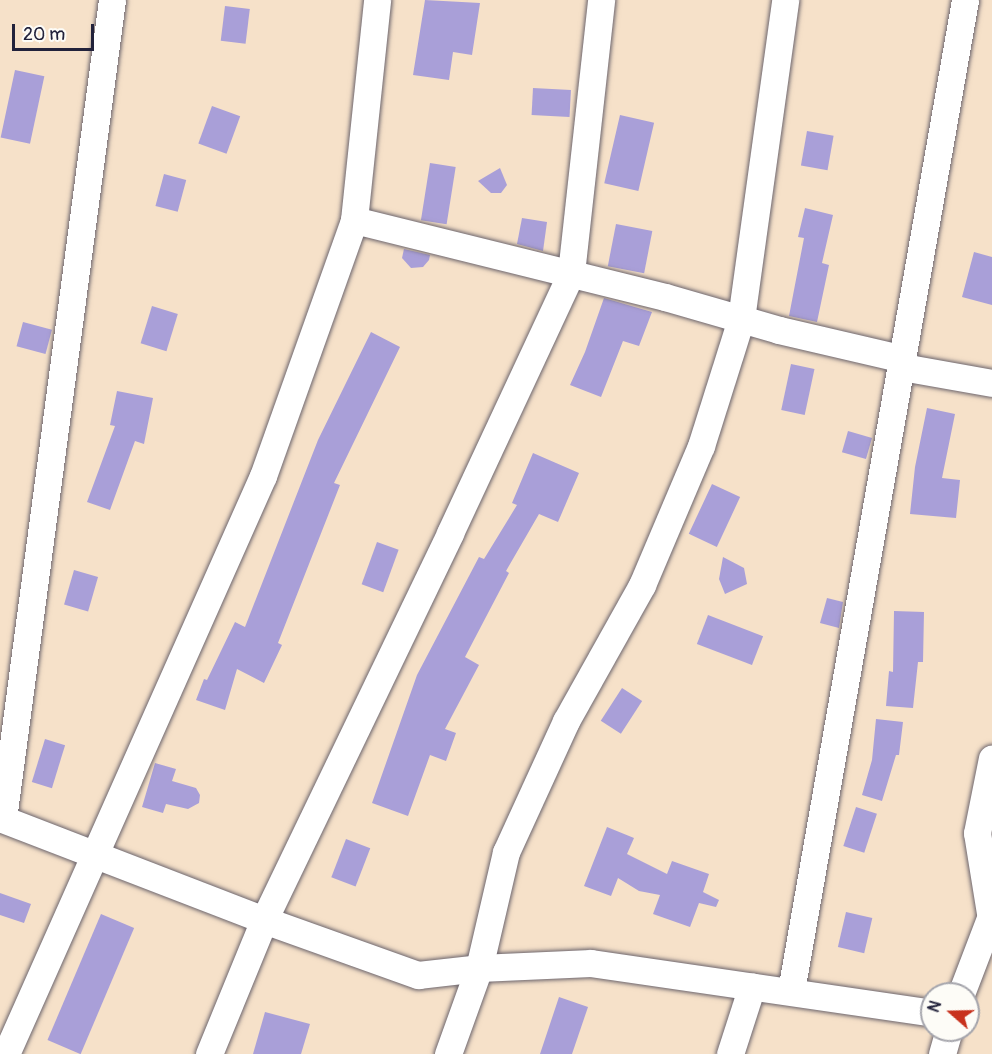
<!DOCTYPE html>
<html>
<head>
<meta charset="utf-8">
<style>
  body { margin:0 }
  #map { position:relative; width:992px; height:1054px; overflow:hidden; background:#f6e1c9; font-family:Pangolin,sans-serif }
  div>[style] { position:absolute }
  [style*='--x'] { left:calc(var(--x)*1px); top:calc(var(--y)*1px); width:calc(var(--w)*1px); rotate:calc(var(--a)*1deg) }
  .building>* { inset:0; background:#a99fd8; transform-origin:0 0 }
  .roads { filter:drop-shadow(0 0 2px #6c656d) drop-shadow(0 0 2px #6c656d) }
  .street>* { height:27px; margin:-13.5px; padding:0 13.5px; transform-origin:13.5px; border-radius:13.5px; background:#fff }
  span { translate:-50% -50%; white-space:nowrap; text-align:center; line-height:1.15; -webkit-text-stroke:4.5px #fdfcf7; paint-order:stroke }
  .north { position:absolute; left:920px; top:982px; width:60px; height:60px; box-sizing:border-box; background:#fdfcf7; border:2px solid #a5a5ac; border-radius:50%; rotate:290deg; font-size:16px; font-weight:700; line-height:24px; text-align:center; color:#22223b }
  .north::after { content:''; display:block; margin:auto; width:21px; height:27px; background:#c8321e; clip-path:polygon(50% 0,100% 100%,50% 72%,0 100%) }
  .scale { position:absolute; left:12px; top:24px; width:82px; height:27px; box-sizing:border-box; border:3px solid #22223b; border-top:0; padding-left:8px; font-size:18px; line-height:21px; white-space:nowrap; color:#22223b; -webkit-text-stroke:4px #fdfcf7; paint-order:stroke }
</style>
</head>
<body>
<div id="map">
  <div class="building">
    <div style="clip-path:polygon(425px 0,480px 3px,472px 55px,453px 52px,449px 80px,413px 75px)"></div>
    <div style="left:225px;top:6px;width:25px;height:35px;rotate:7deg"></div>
    <div style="left:15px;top:70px;width:30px;height:69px;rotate:12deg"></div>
    <div style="left:533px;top:88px;width:38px;height:27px;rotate:3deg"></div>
    <div style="left:212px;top:106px;width:30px;height:40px;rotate:20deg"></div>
    <div style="left:620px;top:115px;width:35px;height:70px;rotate:13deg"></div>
    <div style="left:807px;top:131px;width:27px;height:35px;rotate:10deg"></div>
    <div style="left:430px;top:163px;width:26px;height:58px;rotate:9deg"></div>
    <div style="clip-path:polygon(500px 168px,507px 185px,501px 193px,491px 193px,478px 181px)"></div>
    <div style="left:164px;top:174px;width:23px;height:33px;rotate:15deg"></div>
    <div style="clip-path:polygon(805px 208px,833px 215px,822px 263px,829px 265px,817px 322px,789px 316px,804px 238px,798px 237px)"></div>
    <div style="clip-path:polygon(522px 218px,547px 222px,543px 251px,517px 244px)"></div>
    <div style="left:616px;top:224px;width:37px;height:43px;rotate:11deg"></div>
    <div style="clip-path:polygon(404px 249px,430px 255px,429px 260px,423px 267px,411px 268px,402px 258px)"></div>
    <div style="clip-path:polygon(974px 252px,992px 257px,992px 305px,962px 297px)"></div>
    <div style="clip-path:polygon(604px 298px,652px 312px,639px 346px,623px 341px,601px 397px,570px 385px,585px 352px)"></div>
    <div style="left:152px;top:306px;width:27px;height:39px;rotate:17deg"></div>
    <div style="left:23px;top:322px;width:30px;height:25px;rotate:15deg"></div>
    <div style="clip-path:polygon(371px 332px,400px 347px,334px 483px,340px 485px,278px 643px,282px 645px,264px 683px,237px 669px,225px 710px,196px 700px,204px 679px,207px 680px,235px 622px,245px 627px,318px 440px)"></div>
    <div style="left:791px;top:364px;width:24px;height:47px;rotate:12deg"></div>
    <div style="clip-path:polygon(117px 391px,153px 398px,144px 444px,135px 441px,110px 510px,87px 502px,115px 426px,110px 425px)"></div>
    <div style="clip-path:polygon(927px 408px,955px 414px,942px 478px,960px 480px,956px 518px,910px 514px,915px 467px)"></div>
    <div style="left:848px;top:431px;width:25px;height:22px;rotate:16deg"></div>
    <div style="clip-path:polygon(533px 453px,579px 473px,558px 522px,539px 514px,506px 571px,509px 573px,465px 657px,479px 665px,445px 729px,456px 733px,446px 761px,430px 755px,408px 816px,372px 803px,417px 675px,479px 557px,484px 559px,517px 505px,512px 503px)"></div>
    <div style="left:712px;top:484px;width:31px;height:55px;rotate:25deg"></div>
    <div style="left:377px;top:542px;width:23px;height:45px;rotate:20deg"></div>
    <div style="clip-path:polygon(723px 557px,744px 568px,747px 584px,725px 594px,719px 579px)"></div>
    <div style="left:74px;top:570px;width:25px;height:36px;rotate:16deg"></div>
    <div style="clip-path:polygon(827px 598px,843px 602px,839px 628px,820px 623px)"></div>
    <div style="clip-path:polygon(894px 611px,924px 612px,923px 662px,918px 662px,913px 708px,886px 706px,889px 671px,893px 672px)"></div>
    <div style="left:708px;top:615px;width:59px;height:31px;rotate:21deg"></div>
    <div style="left:622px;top:688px;width:24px;height:39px;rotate:33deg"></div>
    <div style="clip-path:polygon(876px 719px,903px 722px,899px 755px,896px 755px,882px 801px,862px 795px,872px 760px)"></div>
    <div style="left:45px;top:739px;width:21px;height:45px;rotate:17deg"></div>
    <div style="clip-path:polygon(155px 763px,176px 769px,172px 781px,196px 788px,200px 795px,199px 803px,188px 809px,166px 804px,163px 813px,142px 807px)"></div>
    <div style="left:856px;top:807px;width:22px;height:41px;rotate:18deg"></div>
    <div style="clip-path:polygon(607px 827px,634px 838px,627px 854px,667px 874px,672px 861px,709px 874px,703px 892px,719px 900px,716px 907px,699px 903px,690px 927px,653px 914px,660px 895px,639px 891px,618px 878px,611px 896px,584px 886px)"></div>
    <div style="left:346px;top:839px;width:26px;height:41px;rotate:21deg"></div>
    <div style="clip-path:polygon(0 893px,31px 904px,24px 923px,0 915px)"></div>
    <div style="left:846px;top:912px;width:27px;height:36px;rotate:13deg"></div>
    <div style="left:101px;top:914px;width:36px;height:137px;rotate:23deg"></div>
    <div style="clip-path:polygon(559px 997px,588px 1007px,572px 1054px,540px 1054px)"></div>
    <div style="clip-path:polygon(265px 1012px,310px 1024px,301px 1054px,253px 1054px)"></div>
  </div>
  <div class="roads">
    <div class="street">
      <div style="--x:354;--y:220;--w:320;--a:13.9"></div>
      <div style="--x:665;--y:297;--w:119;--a:16.1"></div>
      <div style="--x:779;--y:330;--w:128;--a:13.1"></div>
      <div style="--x:902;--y:367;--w:91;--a:10.1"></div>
      <div style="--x:0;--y:818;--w:283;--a:21.1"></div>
      <div style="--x:264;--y:920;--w:164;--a:19.7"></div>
      <div style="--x:418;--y:975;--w:61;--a:-6.5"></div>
      <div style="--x:479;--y:968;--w:112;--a:-2.6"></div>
      <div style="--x:591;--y:963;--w:345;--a:8.3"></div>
      <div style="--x:3;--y:819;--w:826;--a:-82.42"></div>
      <div style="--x:990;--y:913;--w:81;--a:-99.2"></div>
      <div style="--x:977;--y:833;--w:76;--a:-78.7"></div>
      <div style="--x:791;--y:991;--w:1006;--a:-80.04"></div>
      <div style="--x:961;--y:994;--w:87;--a:-69.1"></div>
      <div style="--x:6;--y:1054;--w:633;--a:-66.03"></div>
      <div style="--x:263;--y:476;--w:272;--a:-70.4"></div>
      <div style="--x:354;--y:220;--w:221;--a:-84"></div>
      <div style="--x:209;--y:1054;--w:145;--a:-67.7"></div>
      <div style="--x:264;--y:920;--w:429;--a:-64.3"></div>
      <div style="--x:450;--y:533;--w:287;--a:-65"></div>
      <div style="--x:571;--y:273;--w:275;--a:-83.7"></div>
      <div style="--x:448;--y:1054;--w:91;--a:-70.2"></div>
      <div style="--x:479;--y:968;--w:119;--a:-76.9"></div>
      <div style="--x:506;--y:852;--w:144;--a:-65.4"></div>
      <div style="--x:566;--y:721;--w:156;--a:-60.8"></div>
      <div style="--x:642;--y:585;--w:151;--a:-67"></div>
      <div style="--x:701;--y:446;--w:133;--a:-72.5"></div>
      <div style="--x:741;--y:319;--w:322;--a:-82.1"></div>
      <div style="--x:730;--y:1054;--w:71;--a:-72.1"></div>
      <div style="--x:942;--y:1054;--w:25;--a:-74"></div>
    </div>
  </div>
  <div class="north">N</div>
  <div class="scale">20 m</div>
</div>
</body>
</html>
